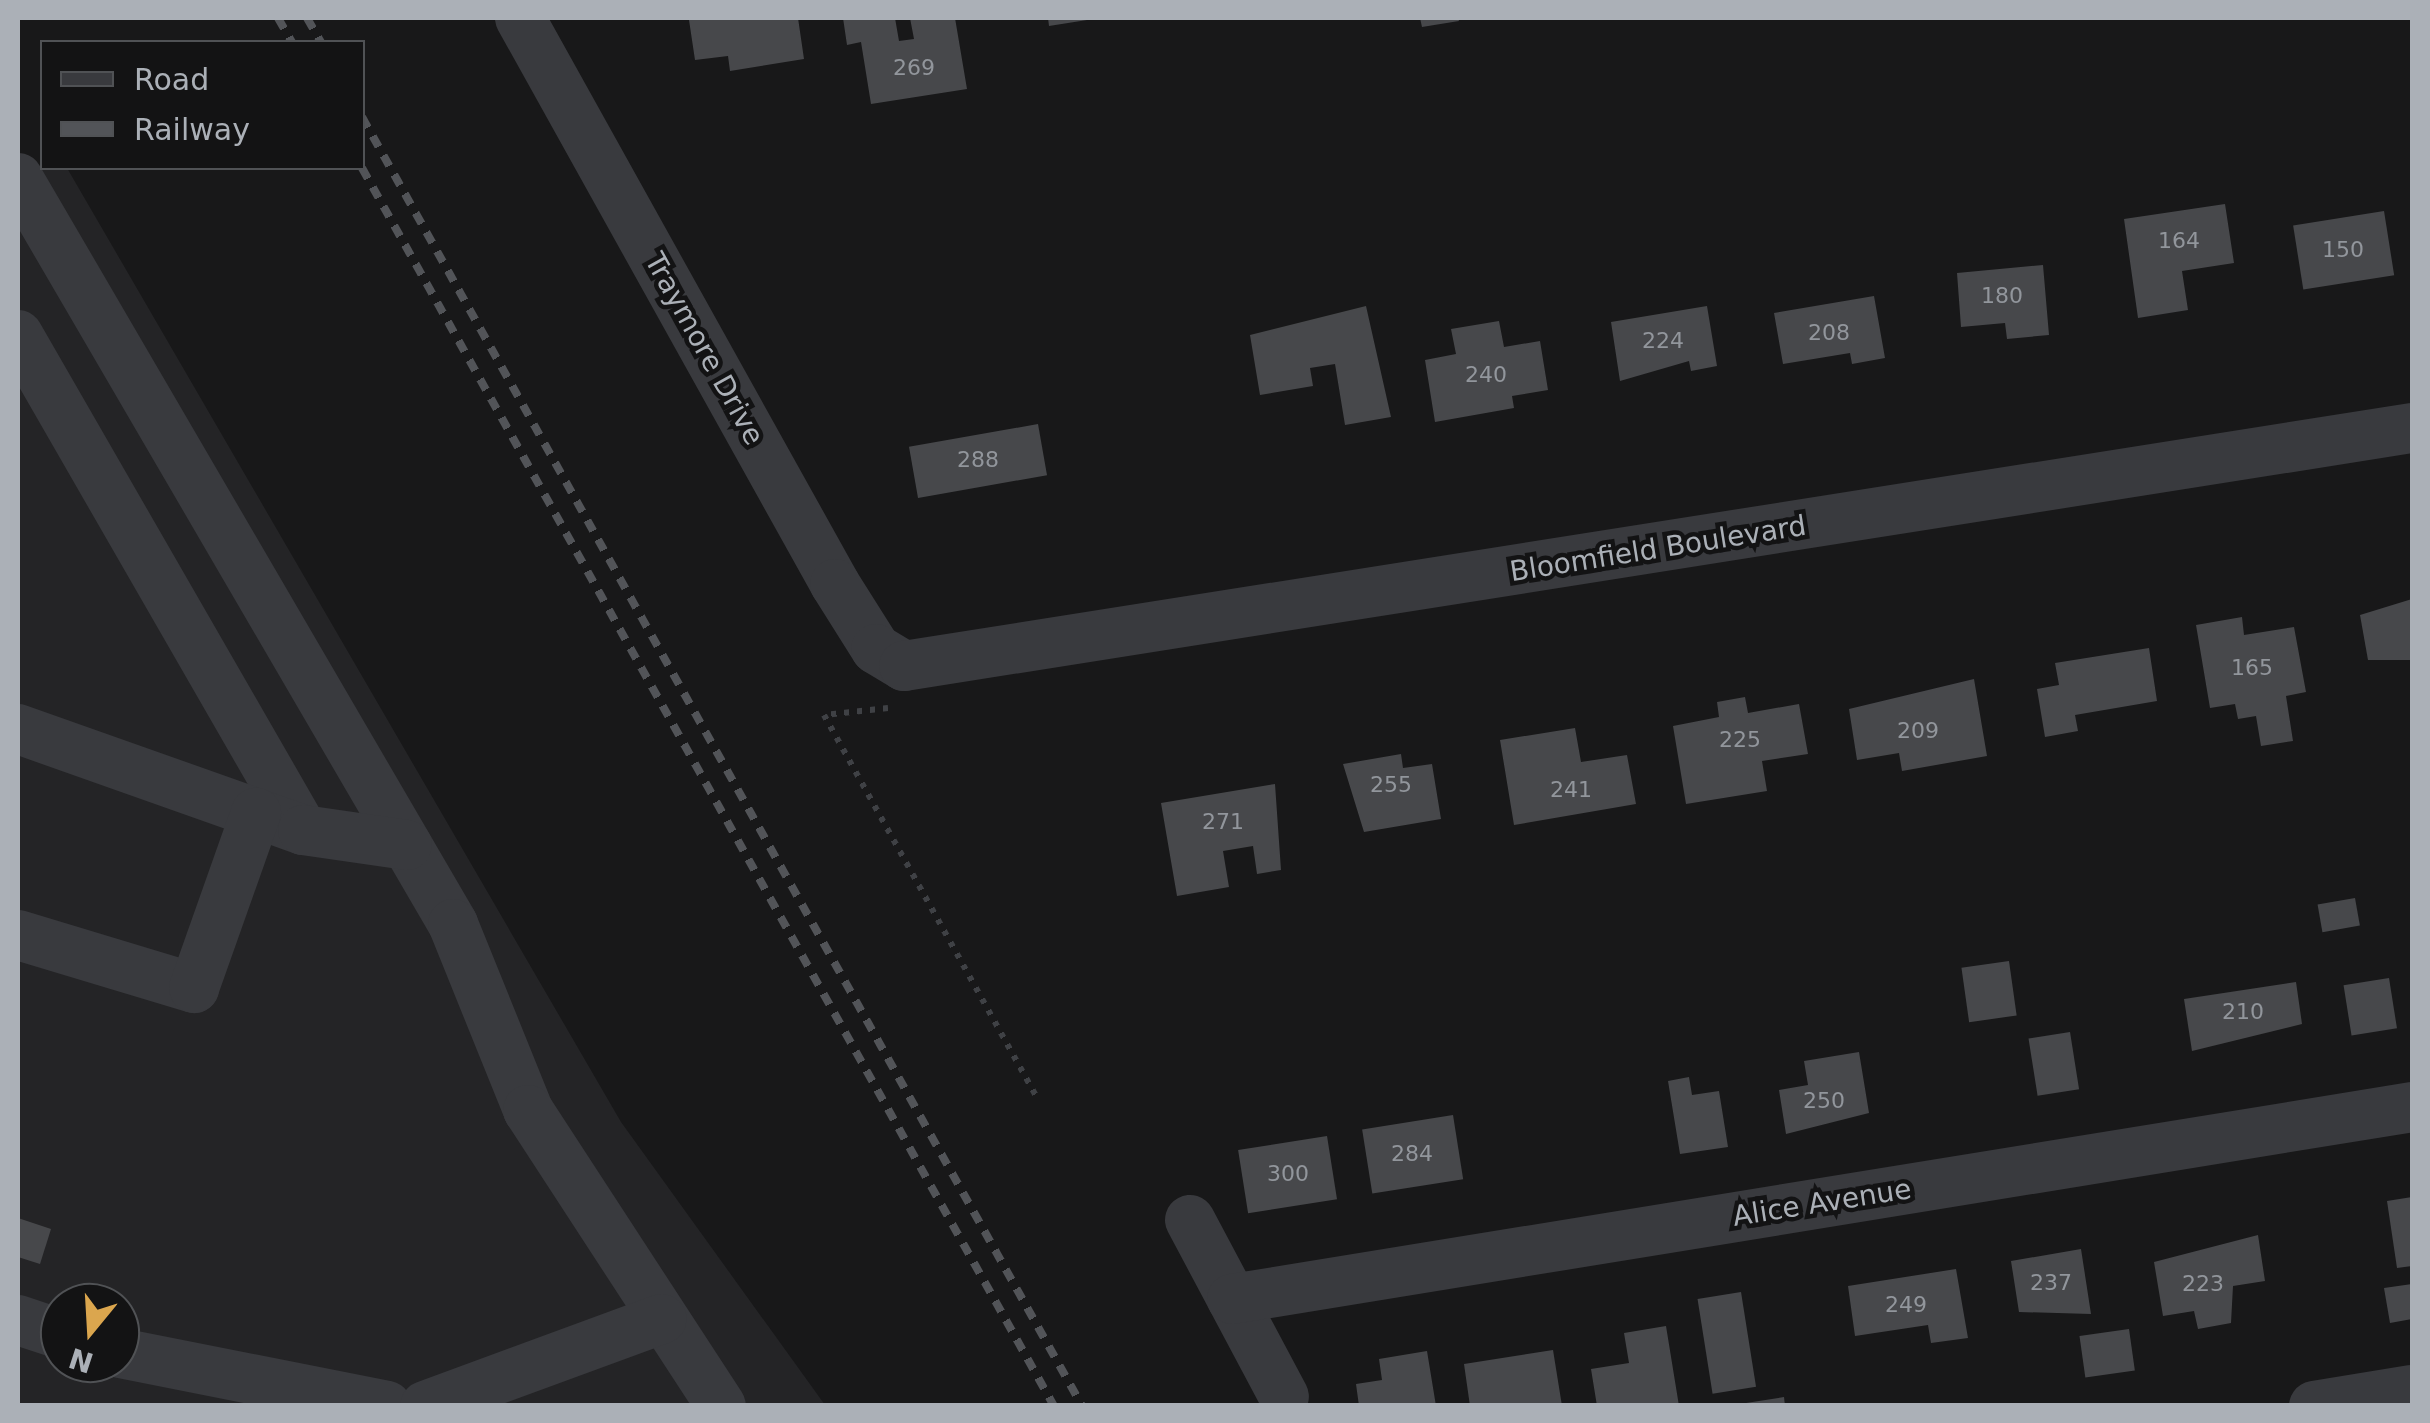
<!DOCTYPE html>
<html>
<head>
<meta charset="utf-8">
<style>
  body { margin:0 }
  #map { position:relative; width:2430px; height:1423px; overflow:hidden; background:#181819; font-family:"DejaVu Sans",sans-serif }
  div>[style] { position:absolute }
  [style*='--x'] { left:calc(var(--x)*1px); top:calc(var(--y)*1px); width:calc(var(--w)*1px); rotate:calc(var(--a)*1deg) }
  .built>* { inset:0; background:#242426 }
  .building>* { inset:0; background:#47484b; transform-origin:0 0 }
  .path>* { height:6px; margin-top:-3px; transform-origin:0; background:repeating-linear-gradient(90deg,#3f4145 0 5px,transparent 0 13px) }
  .minor>* { height:50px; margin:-25px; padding:0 25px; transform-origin:25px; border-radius:25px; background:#393a3e }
  .rail>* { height:8px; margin-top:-4px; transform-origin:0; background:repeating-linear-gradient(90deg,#525458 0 12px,transparent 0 22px) }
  span { translate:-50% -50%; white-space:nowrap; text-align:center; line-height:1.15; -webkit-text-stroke:9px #131314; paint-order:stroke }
  .number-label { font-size:22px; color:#92969c }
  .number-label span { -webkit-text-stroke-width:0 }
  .street-label { font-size:28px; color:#abb0b7 }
  .frame { position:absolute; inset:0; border:20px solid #abb0b7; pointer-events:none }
  .legend { position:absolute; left:40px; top:40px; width:325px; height:130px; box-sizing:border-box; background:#131314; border:2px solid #505255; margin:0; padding:12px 18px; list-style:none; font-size:30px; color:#abb0b7 }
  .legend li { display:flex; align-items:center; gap:20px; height:50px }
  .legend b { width:50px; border:2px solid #505255 }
  .north { position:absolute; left:40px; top:1283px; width:100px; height:100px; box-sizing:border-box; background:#131314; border:2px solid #505255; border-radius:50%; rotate:198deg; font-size:28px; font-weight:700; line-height:40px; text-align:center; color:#abb0b7 }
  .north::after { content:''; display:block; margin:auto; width:35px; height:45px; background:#dba64e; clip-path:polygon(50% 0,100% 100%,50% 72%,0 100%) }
</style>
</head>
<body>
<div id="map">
  <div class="built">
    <div style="clip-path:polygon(evenodd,42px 167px,67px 168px,621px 1122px,825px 1405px,18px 1406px,18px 180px,42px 167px,60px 1303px,120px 1303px,120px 1363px,60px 1363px,60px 1303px)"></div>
  </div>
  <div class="building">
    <div style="clip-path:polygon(798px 18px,804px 59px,730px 71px,728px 56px,695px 60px,689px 20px)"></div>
    <div style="clip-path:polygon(843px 18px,895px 18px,899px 41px,914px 39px,910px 18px,955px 18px,967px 89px,871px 104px,861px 42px,847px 45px)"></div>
    <div style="clip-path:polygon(1048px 18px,1087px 18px,1087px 20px,1049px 26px)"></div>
    <div style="clip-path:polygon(1420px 18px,1458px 18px,1459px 21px,1422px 27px)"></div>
    <div style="clip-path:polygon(2225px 204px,2234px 263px,2182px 271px,2188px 310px,2138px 318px,2124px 219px)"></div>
    <div style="left:2384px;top:211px;width:65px;height:92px;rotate:81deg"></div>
    <div style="clip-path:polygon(2043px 265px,2049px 335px,2007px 339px,2005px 323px,1961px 327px,1957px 273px)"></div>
    <div style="clip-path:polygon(1874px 296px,1885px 358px,1852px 364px,1850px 353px,1783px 364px,1774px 313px)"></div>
    <div style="clip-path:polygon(1366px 306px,1391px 417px,1345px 425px,1335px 364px,1310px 368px,1313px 386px,1260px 395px,1250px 335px)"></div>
    <div style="clip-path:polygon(1707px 306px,1717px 366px,1691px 371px,1689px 361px,1620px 381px,1611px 322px)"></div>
    <div style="clip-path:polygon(1499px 321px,1504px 347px,1540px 341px,1548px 390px,1512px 396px,1514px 408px,1435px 422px,1425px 360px,1456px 354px,1451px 329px)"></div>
    <div style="left:1038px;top:424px;width:52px;height:131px;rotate:80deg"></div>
    <div style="clip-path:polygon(2412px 599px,2412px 660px,2368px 660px,2360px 615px)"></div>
    <div style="clip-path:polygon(2242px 617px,2244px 635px,2294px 627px,2306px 692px,2286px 696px,2293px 741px,2261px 746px,2256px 716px,2238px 719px,2235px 704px,2210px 708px,2196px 625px)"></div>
    <div style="clip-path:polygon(2149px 648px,2157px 701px,2075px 715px,2078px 731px,2045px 737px,2037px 689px,2059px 685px,2055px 663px)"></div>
    <div style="clip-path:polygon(1974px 679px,1987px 756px,1902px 771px,1899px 753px,1857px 760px,1849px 709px)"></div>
    <div style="clip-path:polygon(1745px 697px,1748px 713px,1799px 704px,1808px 754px,1762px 761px,1767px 791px,1686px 804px,1673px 726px,1719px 717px,1717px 702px)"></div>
    <div style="clip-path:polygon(1575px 728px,1581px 762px,1627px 755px,1636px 804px,1514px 825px,1500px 740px)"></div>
    <div style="clip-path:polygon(1401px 754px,1403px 768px,1432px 764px,1441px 819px,1364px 832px,1343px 764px)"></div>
    <div style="clip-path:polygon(1275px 784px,1281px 870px,1257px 874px,1253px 846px,1223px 851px,1229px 887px,1177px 896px,1161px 803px)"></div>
    <div style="left:2355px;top:898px;width:28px;height:38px;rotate:80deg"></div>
    <div style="left:2009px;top:961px;width:55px;height:48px;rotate:82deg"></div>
    <div style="left:2389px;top:978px;width:51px;height:46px;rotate:81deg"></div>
    <div style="clip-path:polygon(2296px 982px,2302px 1024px,2192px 1051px,2184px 999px)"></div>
    <div style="left:2070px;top:1032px;width:58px;height:42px;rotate:81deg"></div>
    <div style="clip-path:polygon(1859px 1052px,1869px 1113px,1786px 1134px,1779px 1090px,1808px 1085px,1804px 1061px)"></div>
    <div style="clip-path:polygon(1689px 1077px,1692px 1095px,1719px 1091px,1728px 1147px,1680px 1154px,1668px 1081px)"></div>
    <div style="left:1453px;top:1115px;width:65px;height:92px;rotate:81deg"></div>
    <div style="left:1327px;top:1136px;width:64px;height:90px;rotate:81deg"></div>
    <div style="clip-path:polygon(2412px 1197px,2412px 1266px,2397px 1268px,2387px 1201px)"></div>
    <div style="clip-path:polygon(18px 1218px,51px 1229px,40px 1264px,18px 1257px)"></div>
    <div style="clip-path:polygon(2258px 1235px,2265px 1281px,2233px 1286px,2231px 1323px,2198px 1329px,2194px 1311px,2163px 1316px,2154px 1262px)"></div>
    <div style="clip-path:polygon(2081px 1249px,2091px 1314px,2019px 1312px,2011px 1261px)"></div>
    <div style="clip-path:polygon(1956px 1269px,1968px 1338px,1931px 1343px,1928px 1325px,1855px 1336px,1848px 1286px)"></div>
    <div style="clip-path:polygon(2412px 1284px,2412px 1319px,2390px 1323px,2384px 1288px)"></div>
    <div style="left:1741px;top:1292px;width:96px;height:44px;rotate:81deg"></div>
    <div style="clip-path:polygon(1666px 1326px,1679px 1406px,1597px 1406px,1591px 1369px,1629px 1363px,1624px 1333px)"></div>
    <div style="left:2129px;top:1329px;width:42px;height:50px;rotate:82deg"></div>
    <div style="clip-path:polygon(1553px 1350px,1562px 1406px,1470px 1406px,1464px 1364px)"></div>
    <div style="clip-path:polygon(1427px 1351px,1436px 1406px,1359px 1406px,1356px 1384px,1382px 1380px,1379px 1359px)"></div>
    <div style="clip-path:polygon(1784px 1397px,1785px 1406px,1746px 1406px,1746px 1403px)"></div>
  </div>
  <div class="path">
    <div style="--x:888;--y:708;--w:64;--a:173.8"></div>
    <div style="--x:824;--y:715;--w:440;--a:60.9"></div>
  </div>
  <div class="minor">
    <div style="--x:520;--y:18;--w:648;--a:60.9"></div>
    <div style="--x:835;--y:584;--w:77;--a:57.8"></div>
    <div style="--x:876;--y:649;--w:33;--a:31"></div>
    <div style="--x:904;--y:666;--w:1527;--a:-8.97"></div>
    <div style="--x:18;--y:178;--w:864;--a:59.75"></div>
    <div style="--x:453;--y:924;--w:201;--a:68"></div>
    <div style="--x:528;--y:1110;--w:353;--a:56.9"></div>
    <div style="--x:18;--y:335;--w:571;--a:60.07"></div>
    <div style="--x:18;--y:729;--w:302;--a:19.5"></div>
    <div style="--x:303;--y:830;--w:105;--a:8.2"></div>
    <div style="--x:18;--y:935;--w:184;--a:16.8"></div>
    <div style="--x:194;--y:988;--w:186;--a:-70.5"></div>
    <div style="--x:1190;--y:1220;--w:200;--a:62"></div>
    <div style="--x:1232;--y:1299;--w:1196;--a:-9.24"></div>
    <div style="--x:18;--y:1320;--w:44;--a:18.4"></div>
    <div style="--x:120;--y:1353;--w:272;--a:11.2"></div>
    <div style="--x:425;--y:1406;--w:252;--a:-20.2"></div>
    <div style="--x:2314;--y:1406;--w:99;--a:-9.3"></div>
  </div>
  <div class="rail">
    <div style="--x:278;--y:18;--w:28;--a:60"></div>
    <div style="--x:307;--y:18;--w:28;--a:60"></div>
    <div style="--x:362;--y:117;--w:1476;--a:60.81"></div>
    <div style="--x:362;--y:168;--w:1418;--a:60.8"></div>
  </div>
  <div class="number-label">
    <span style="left:914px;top:68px">269</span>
    <span style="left:2179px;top:241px">164</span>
    <span style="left:2343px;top:250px">150</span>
    <span style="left:2002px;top:296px">180</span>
    <span style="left:1829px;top:333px">208</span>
    <span style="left:1663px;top:341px">224</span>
    <span style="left:1486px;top:375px">240</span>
    <span style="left:978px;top:460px">288</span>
    <span style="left:2252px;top:668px">165</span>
    <span style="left:1918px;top:731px">209</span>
    <span style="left:1740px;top:740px">225</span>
    <span style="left:1391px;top:785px">255</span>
    <span style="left:1571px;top:790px">241</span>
    <span style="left:1223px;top:822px">271</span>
    <span style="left:2243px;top:1012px">210</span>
    <span style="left:1824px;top:1101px">250</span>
    <span style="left:1412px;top:1154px">284</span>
    <span style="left:1288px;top:1174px">300</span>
    <span style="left:2051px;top:1283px">237</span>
    <span style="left:2203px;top:1284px">223</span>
    <span style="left:1906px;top:1305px">249</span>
  </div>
  <div class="street-label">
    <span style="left:704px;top:349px;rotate:61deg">Traymore Drive</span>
    <span style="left:1658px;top:549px;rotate:-9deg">Bloomfield Boulevard</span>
    <span style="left:1822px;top:1203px;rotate:-9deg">Alice Avenue</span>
  </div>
  <div class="frame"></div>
  <ul class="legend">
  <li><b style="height:12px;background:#393a3e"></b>Road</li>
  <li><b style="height:12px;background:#525458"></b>Railway</li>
  </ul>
  <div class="north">N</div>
</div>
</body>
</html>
